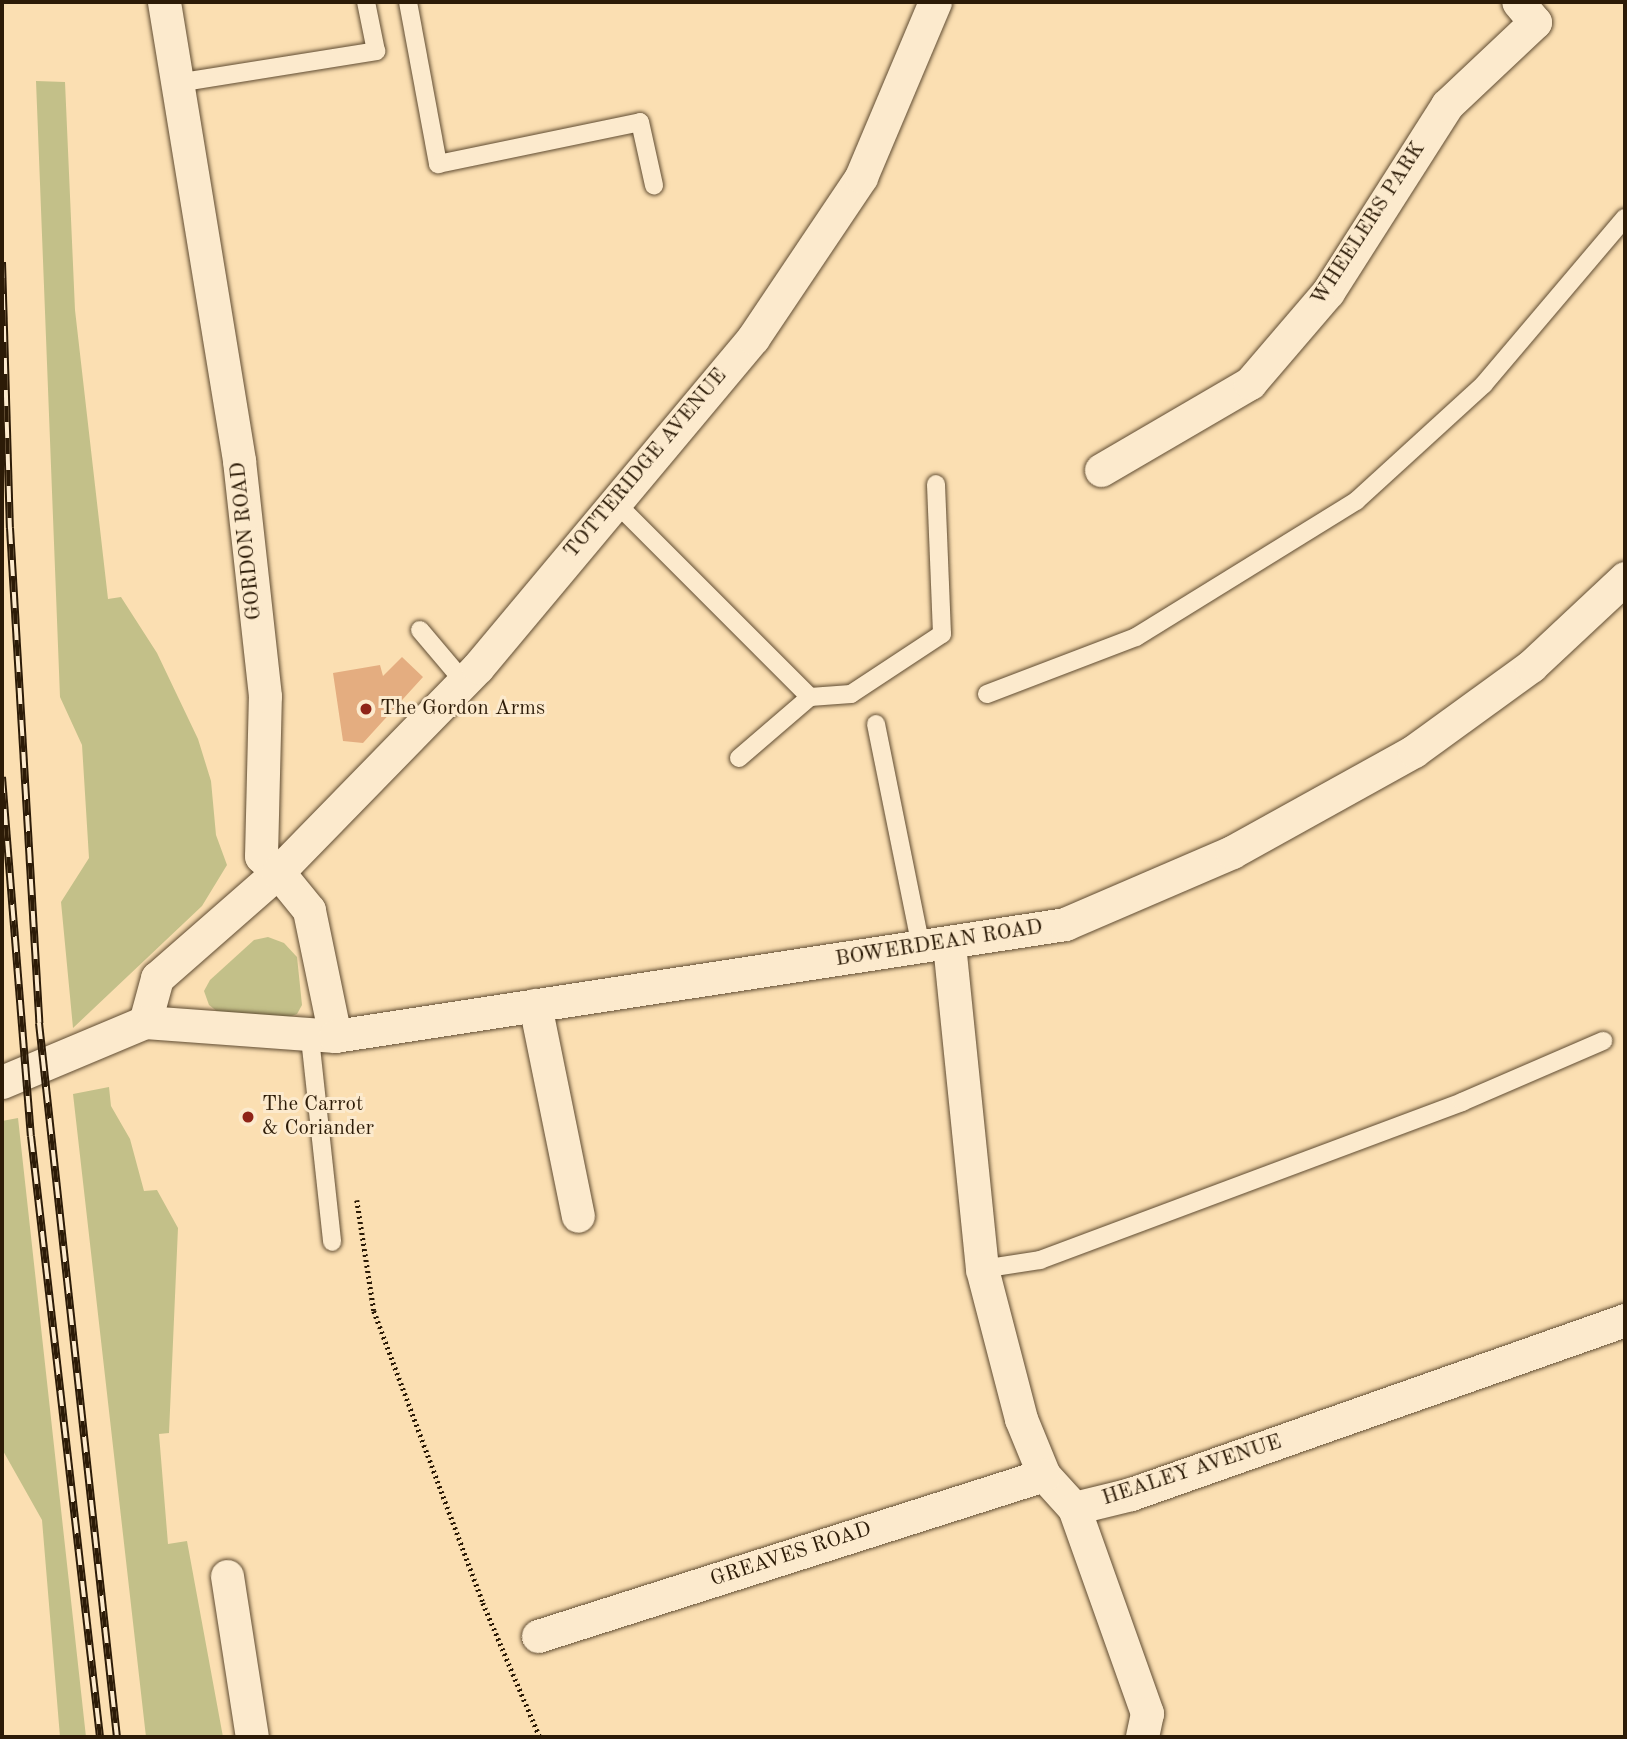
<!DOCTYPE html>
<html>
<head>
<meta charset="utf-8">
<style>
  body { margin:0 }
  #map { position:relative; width:1627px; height:1739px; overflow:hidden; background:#fbdfb2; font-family:"Old Standard TT",serif }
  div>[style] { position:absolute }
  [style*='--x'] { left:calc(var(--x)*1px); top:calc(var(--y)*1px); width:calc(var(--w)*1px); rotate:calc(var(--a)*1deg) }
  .green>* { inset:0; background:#c3c089 }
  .building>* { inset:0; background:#e4ad80 }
  .path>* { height:4.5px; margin-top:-2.25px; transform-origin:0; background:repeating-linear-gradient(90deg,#2c1b07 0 2px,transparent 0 5.5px) }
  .roads { filter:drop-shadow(0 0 2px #604c32) drop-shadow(0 0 2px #604c32) }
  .lane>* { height:18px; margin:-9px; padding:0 9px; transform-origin:9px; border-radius:9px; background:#fceacd }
  .street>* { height:33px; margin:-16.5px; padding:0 16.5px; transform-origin:16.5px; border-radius:16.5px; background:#fceacd }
  .rail>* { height:8px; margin-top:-4px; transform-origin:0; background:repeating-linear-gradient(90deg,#fceacd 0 16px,#2c1b07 0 32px); box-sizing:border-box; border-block:2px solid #2c1b07 }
  .dots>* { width:19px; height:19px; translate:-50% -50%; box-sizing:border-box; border:4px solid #fceacd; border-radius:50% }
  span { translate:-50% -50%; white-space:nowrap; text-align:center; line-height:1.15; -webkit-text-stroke:6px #fceacd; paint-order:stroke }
  .street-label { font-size:21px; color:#2c1b07 }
  .poi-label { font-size:21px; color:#2c1b07 }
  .left { translate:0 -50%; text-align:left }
  .frame { position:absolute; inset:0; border:4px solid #2c1b07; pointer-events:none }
</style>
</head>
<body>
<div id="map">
  <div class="green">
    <div style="clip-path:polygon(36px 81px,65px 82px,75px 310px,108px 599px,121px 597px,157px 653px,198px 739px,211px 781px,216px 835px,227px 865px,202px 906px,73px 1028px,61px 902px,89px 858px,82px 745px,60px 697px)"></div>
    <div style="clip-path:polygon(268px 937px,284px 943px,297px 957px,302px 1005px,297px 1014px,287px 1018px,218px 1012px,209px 1005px,204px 991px,210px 980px,254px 940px)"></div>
    <div style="clip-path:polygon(109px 1087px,111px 1106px,130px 1139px,144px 1191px,157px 1190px,178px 1228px,169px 1433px,159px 1434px,168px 1544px,187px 1541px,223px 1737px,146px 1737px,73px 1094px)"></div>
    <div style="clip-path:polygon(18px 1118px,86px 1737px,60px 1737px,42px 1520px,2px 1449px,2px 1121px)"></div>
  </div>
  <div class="building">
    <div style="clip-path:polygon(402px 657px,423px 677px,363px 743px,343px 741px,333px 673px,380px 665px,383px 676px)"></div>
  </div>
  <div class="path">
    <div style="--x:357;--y:1200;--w:112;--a:81.3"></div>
    <div style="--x:374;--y:1311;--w:312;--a:69.5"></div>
    <div style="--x:483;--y:1603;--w:146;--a:67"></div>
  </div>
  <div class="roads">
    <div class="lane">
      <div style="--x:408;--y:2;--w:165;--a:79.5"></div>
      <div style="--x:438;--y:164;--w:206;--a:-11.7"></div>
      <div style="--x:640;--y:122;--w:65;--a:77.5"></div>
      <div style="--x:177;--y:83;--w:202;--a:-9.1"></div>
      <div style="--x:376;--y:51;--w:50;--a:-101.5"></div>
      <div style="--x:613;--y:500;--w:279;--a:45"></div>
      <div style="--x:810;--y:697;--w:41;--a:-4.2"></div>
      <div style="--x:851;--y:694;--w:109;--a:-33.4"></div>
      <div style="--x:942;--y:634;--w:150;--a:-92.3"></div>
      <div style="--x:420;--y:630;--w:68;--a:49.8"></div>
      <div style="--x:987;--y:694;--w:160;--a:-20.9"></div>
      <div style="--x:1136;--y:637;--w:259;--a:-31.7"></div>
      <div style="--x:1356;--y:501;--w:173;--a:-42.4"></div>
      <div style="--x:1484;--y:384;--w:218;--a:-49.7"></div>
      <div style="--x:876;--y:724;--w:227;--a:78.6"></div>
      <div style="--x:739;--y:758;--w:94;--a:-40.7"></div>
      <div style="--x:310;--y:1038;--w:205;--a:83.8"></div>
      <div style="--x:982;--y:1269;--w:59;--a:-8.8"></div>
      <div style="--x:1040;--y:1260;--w:451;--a:-20.5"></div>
      <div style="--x:1462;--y:1102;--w:154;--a:-23.4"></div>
    </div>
    <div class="street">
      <div style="--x:1101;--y:470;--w:173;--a:-30.3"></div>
      <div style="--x:1250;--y:383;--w:120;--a:-49.4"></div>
      <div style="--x:1328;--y:292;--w:222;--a:-57.5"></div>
      <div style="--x:1447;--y:105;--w:121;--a:-43.3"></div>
      <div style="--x:1535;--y:22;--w:26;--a:-130"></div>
      <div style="--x:949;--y:944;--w:327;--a:84.2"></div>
      <div style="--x:982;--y:1269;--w:155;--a:75.4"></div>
      <div style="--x:1021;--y:1419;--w:61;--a:67.7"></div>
      <div style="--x:1044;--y:1475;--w:45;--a:47.7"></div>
      <div style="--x:1074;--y:1508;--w:59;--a:-13.8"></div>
      <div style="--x:1131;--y:1494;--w:524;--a:-19.4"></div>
      <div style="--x:535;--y:1005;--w:215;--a:78.5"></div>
      <div style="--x:145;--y:1022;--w:46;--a:-74.7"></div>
      <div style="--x:157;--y:978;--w:161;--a:-41.2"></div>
      <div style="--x:278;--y:872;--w:23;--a:-137"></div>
      <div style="--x:261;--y:856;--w:160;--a:-88.6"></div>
      <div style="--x:265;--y:696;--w:237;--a:-96.3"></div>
      <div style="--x:239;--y:460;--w:464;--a:-99.3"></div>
      <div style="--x:335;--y:1036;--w:129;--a:-101.7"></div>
      <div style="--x:309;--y:910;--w:49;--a:-129.2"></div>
      <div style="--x:278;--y:872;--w:286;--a:-45.7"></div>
      <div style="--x:478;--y:667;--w:429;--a:-50.1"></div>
      <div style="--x:753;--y:338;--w:194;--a:-56.1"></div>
      <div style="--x:861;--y:177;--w:190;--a:-67.1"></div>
      <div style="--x:2;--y:1082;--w:155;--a:-22.8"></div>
      <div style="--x:145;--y:1022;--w:191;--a:4.2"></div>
      <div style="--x:335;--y:1036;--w:739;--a:-8.72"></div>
      <div style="--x:1065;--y:924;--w:182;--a:-23.3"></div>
      <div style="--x:1232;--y:852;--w:208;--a:-29"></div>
      <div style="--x:1414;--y:751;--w:145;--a:-36"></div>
      <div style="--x:1531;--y:666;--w:129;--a:-43.1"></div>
      <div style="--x:1074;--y:1508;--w:218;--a:70.4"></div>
      <div style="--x:1147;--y:1713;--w:25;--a:102"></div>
      <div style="--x:227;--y:1576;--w:163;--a:81.2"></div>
      <div style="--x:538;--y:1636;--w:531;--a:-17.65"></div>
    </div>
  </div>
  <div class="rail">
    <div style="--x:2;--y:262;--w:266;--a:88.3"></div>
    <div style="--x:10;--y:528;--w:496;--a:86.6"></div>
    <div style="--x:39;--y:1023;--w:718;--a:83.77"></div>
    <div style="--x:2;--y:777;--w:360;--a:85.4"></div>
    <div style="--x:31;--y:1136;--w:605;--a:83.45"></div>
  </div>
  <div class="dots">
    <div style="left:366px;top:709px;background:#8f2418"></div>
    <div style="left:248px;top:1117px;background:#8f2418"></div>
  </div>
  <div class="street-label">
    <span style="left:1369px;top:224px;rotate:-57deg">WHEELERS PARK</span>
    <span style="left:646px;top:464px;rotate:-50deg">TOTTERIDGE AVENUE</span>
    <span style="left:247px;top:541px;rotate:-96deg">GORDON ROAD</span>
    <span style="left:939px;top:944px;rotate:-9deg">BOWERDEAN ROAD</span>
    <span style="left:1192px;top:1471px;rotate:-18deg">HEALEY AVENUE</span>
    <span style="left:791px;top:1555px;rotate:-18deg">GREAVES ROAD</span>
  </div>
  <div class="poi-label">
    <span class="left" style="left:380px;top:709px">The Gordon Arms</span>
    <span class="left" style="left:262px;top:1117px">The Carrot<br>&amp; Coriander</span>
  </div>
  <div class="frame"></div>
</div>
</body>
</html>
